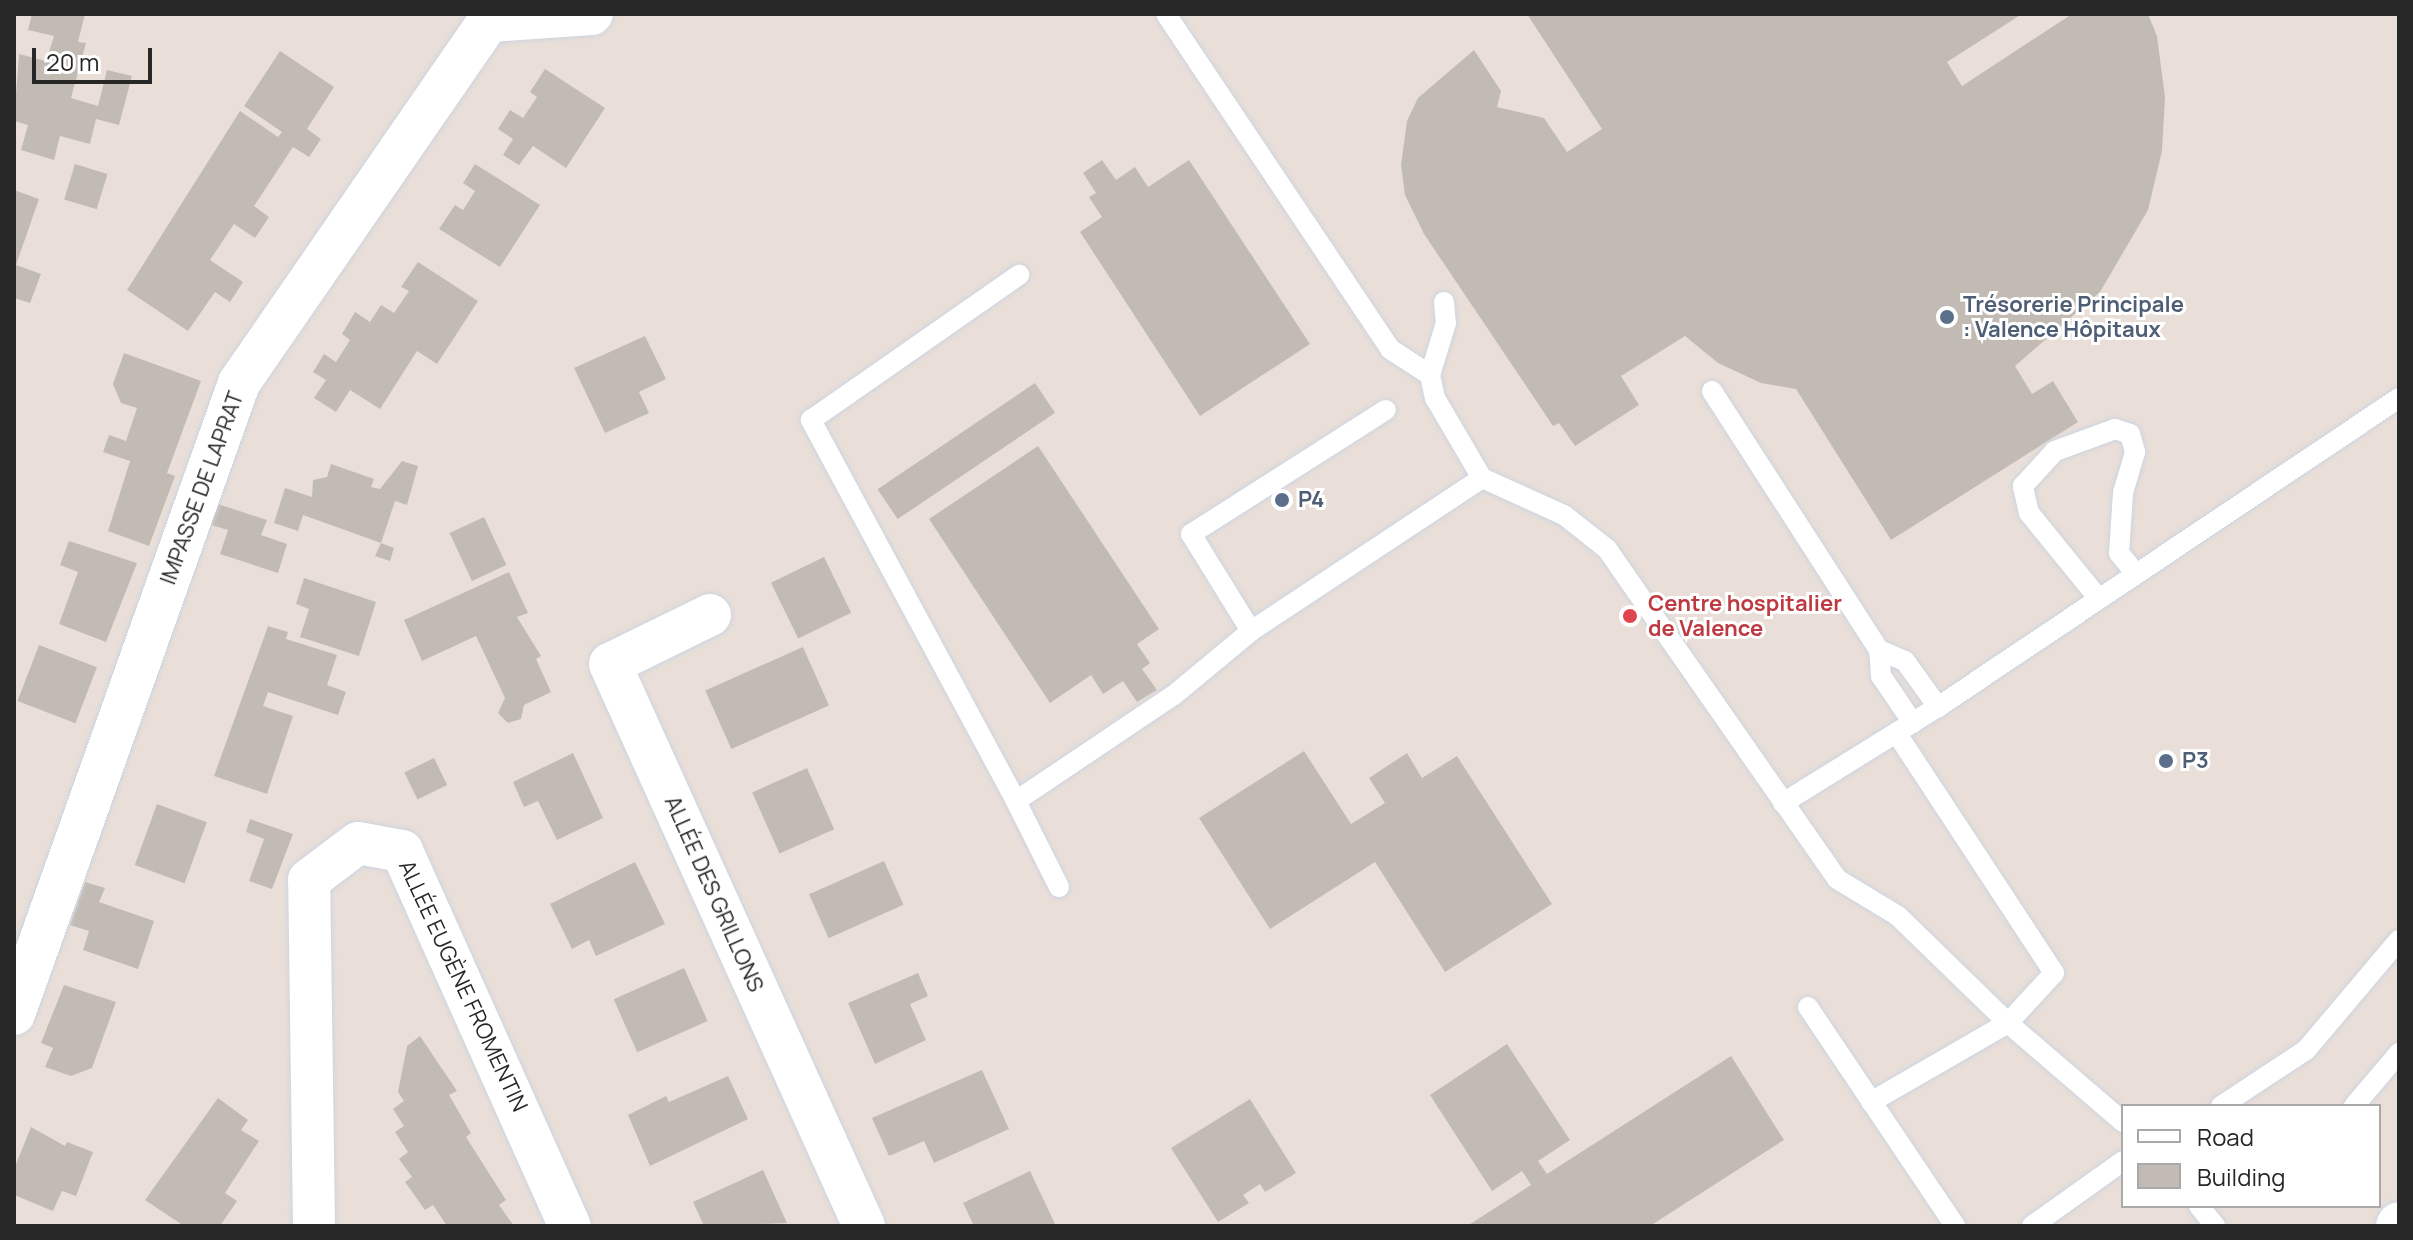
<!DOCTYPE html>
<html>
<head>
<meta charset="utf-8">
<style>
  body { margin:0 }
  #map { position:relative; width:2413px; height:1240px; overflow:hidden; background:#eadfd8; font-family:Manrope,sans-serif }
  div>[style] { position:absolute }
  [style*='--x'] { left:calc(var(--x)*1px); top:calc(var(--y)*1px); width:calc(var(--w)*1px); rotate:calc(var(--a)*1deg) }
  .building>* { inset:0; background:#c2bbb4; transform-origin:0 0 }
  .roads { filter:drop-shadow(0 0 2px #cdd4e0) drop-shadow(0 0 2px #cdd4e0) }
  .service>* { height:20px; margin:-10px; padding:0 10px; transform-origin:10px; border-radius:10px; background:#fff }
  .minor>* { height:42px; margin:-21px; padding:0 21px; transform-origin:21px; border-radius:21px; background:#fff }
  .secondary>* { height:44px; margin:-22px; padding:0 22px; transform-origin:22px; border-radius:22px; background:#fff }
  .dots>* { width:22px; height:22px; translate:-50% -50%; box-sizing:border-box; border:4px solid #fff; border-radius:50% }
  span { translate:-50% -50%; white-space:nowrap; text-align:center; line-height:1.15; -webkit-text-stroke:6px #fff; paint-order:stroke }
  .service-label { font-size:22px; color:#4e5e75; font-weight:700 }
  .left { translate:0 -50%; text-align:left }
  .street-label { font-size:22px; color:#272727 }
  .health-label { font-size:22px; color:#be3a42; font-weight:700 }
  .frame { position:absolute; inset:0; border:16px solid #272727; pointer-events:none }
  .legend { position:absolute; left:2121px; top:1104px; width:260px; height:104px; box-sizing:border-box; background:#fff; border:2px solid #a9a9a9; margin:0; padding:10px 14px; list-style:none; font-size:24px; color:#272727 }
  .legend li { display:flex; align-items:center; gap:16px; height:40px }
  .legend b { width:40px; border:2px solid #a9a9a9 }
  .scale { position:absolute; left:32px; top:48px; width:120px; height:36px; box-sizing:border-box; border:4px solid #272727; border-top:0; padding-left:10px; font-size:24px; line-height:28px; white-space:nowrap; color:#272727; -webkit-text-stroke:6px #fff; paint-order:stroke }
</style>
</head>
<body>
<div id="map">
  <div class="building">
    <div style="clip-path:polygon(32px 14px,85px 14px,78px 42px,86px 43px,71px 98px,98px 106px,107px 70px,132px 76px,119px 125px,96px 119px,90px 144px,60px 136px,54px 160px,21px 150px,28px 125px,14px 121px,19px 54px,46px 61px,54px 36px,28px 30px)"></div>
    <div style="clip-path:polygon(1527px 14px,2022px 14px,1947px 62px,1962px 86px,2072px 14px,2148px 14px,2157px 36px,2165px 97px,2162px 151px,2148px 210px,2100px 292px,2015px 366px,2032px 394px,2053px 381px,2078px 422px,1891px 540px,1796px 389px,1761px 383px,1718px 363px,1685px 336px,1621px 376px,1639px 405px,1575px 446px,1559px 423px,1553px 426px,1424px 234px,1405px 195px,1401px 165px,1407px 121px,1418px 98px,1474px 50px,1501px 91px,1497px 107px,1544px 118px,1567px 152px,1602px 129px)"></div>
    <div style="clip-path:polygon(280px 51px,334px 87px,307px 129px,321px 139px,309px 157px,293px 147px,254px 206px,269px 217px,255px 238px,234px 224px,210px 260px,243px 282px,230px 302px,215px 292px,188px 331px,127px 290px,240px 111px,278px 137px,282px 132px,244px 106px)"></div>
    <div style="clip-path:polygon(545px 69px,605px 108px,566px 168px,533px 146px,519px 165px,503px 155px,513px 139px,498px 129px,510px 110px,523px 118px,537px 97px,530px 92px)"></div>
    <div style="clip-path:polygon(1102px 160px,1116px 180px,1135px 167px,1148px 187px,1189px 160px,1310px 344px,1200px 416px,1080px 232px,1102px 217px,1089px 197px,1096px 193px,1083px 173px)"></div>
    <div style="left:75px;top:164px;width:34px;height:37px;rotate:17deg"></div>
    <div style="clip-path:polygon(475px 164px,540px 205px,500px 267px,439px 229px,455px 205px,463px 210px,475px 191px,463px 183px)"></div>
    <div style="clip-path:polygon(14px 190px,39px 199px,16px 265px,41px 274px,30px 303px,14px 298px)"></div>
    <div style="clip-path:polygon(418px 262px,478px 301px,437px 364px,417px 351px,380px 409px,350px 390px,336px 412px,314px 398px,326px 380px,313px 372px,324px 354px,336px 362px,350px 340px,342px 334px,355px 312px,370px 322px,381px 305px,394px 313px,409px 291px,401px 287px)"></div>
    <div style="clip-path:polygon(645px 336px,666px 379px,639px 392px,649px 413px,605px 433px,574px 368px)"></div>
    <div style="clip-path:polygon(124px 353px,201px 381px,167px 473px,175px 476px,149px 546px,108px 531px,130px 461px,103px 452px,109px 435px,126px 441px,137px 408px,121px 403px,113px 384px)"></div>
    <div style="left:1035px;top:383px;width:36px;height:190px;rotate:56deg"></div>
    <div style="clip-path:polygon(1038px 446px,1159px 629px,1137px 644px,1150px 663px,1142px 669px,1157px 690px,1137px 702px,1123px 681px,1103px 694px,1091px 675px,1050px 703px,929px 519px)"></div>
    <div style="clip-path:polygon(402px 461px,418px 466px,407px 505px,395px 501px,381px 543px,303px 515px,298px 531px,274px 523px,285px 488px,312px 497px,313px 480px,327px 477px,331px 464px,374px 479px,371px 487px,380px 489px)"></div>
    <div style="clip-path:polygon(218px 504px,267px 520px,261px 535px,287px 544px,278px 573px,220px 554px,228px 530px,211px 525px)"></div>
    <div style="left:484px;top:517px;width:53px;height:38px;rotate:65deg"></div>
    <div style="clip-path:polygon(69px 541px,137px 563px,106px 642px,59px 624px,78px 572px,60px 565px)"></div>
    <div style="clip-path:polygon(381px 543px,394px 548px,390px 561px,375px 556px)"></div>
    <div style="left:824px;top:557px;width:62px;height:59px;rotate:64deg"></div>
    <div style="clip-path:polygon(509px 572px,528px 613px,517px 617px,541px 656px,536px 659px,551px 692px,524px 705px,521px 719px,508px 723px,498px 713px,505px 698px,476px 636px,422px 661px,404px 620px)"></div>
    <div style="clip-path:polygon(304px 578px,376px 602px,359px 656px,300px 637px,309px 609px,296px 604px)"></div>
    <div style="clip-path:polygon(268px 626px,288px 632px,286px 639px,337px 655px,327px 685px,346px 692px,338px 715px,268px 692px,263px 706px,293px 716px,267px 794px,214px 776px)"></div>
    <div style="left:39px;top:645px;width:62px;height:60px;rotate:21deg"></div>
    <div style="left:803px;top:647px;width:64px;height:107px;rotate:66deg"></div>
    <div style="clip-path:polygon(1304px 751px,1351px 824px,1385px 803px,1369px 778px,1407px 753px,1422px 778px,1457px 756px,1552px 904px,1445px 972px,1375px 862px,1270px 929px,1199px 818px)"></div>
    <div style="clip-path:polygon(573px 753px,603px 818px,557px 840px,538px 801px,524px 807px,513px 782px)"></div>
    <div style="left:434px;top:758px;width:30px;height:33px;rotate:64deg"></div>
    <div style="left:807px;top:768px;width:67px;height:60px;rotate:66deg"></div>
    <div style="left:157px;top:804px;width:53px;height:65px;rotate:20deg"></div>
    <div style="clip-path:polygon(250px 819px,293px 834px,272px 889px,249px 881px,264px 839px,246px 832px)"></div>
    <div style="left:884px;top:861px;width:48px;height:82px;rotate:66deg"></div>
    <div style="clip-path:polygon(635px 862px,665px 924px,596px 956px,589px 940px,572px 949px,550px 904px)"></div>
    <div style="clip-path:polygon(85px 882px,105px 888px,99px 902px,154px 921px,138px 969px,83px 950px,89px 931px,70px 925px)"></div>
    <div style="left:684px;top:968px;width:58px;height:77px;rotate:66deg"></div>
    <div style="clip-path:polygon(918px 973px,928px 996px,910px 1004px,926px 1040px,875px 1064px,848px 1003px)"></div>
    <div style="clip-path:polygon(64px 985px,116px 1002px,92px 1068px,71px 1076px,45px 1067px,53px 1048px,41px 1043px)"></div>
    <div style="clip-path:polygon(420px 1036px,457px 1091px,449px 1095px,471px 1133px,466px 1137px,506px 1200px,499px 1205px,514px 1226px,447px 1226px,433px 1205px,425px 1210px,405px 1182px,412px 1177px,399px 1159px,408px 1152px,395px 1132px,404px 1126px,393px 1109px,404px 1101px,398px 1092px,407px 1046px)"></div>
    <div style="clip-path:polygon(1507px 1044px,1570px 1140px,1538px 1161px,1547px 1174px,1731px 1056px,1784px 1140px,1650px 1226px,1467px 1226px,1531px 1185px,1522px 1171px,1492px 1191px,1430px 1095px)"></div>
    <div style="clip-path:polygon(982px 1070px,1009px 1129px,934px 1163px,924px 1141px,889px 1156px,872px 1118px)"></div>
    <div style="clip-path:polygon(728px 1076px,748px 1119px,650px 1166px,628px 1115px,666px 1096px,669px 1102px)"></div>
    <div style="clip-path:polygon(218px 1098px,248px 1120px,241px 1130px,259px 1141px,225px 1193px,237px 1201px,220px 1226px,184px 1226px,145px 1200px)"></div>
    <div style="clip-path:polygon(1250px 1099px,1296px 1173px,1265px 1192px,1260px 1184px,1243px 1195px,1249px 1203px,1218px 1222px,1171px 1148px)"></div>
    <div style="clip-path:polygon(31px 1127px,65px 1146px,67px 1142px,93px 1152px,76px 1196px,62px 1191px,53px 1211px,14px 1195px,14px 1169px)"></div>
    <div style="clip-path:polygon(763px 1170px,787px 1223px,704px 1226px,693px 1202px)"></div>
    <div style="clip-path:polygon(1030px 1171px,1056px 1226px,974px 1226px,963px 1203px)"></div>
  </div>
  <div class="roads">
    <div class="service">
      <div style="--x:1166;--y:14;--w:403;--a:56.2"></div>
      <div style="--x:1390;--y:349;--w:48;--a:33"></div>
      <div style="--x:1444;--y:302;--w:21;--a:85"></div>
      <div style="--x:1446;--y:323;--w:54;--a:107.1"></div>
      <div style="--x:1430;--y:375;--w:24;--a:78"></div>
      <div style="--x:1435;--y:398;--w:93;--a:59.6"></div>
      <div style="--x:1482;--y:478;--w:90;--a:24.3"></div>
      <div style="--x:1564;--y:515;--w:55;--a:38.3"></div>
      <div style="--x:1607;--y:549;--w:402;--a:55.1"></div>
      <div style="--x:1837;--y:879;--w:71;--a:31.2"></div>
      <div style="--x:1898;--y:916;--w:153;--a:44.2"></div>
      <div style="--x:2008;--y:1023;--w:152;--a:40.7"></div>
      <div style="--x:1712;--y:391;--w:308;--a:57.2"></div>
      <div style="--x:2099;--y:599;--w:111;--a:-129.1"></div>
      <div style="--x:2029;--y:513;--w:28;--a:-103"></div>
      <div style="--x:2023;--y:486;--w:47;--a:-47.6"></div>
      <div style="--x:2055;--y:451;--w:64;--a:-20.1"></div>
      <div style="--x:2115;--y:429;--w:16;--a:18"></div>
      <div style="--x:2130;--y:434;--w:19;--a:74"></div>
      <div style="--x:2135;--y:452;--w:43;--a:106.3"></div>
      <div style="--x:2123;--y:493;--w:60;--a:93.8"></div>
      <div style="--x:2119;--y:553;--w:27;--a:51"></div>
      <div style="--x:1251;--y:631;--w:114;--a:-121.7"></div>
      <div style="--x:1191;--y:534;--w:231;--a:-32.5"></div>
      <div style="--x:1913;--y:723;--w:57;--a:-124.2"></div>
      <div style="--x:1881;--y:676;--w:26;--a:-94"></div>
      <div style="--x:1879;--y:650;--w:28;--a:23"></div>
      <div style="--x:1905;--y:661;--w:57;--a:54.3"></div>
      <div style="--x:1016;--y:801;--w:433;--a:-118.3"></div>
      <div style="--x:811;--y:420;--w:254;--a:-34.9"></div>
      <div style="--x:1783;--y:803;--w:182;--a:-31.8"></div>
      <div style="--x:1938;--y:707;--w:555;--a:-33.83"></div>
      <div style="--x:1059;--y:887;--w:96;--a:-116.6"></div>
      <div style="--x:1016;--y:801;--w:190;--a:-33.9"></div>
      <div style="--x:1174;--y:695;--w:100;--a:-39.7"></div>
      <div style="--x:1251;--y:631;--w:277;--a:-33.5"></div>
      <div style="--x:1808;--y:1007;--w:264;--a:56.1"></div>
      <div style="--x:1871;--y:1102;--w:158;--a:-30"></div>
      <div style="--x:2008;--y:1023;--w:68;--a:-47.4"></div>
      <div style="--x:2054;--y:973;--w:286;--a:-123.3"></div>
      <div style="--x:2221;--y:1106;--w:102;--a:-33.4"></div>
      <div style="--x:2306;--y:1050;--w:144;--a:-49.8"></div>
      <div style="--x:2354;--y:1106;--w:70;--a:-49.7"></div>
      <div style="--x:2199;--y:1206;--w:26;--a:51"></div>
      <div style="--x:2032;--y:1226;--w:112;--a:-35.5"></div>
    </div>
    <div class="minor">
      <div style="--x:710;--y:615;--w:111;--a:153.9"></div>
      <div style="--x:610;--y:664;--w:617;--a:65.68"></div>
      <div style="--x:14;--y:1014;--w:670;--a:-70.37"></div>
      <div style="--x:239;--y:383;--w:440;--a:-55.4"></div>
      <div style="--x:489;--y:21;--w:103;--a:-3.9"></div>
      <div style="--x:314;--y:1226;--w:346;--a:-90.8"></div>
      <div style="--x:309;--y:880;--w:61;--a:-37.1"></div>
      <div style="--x:358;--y:843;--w:45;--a:10.3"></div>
      <div style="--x:402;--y:851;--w:411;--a:65.9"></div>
    </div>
    <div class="secondary">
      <div style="--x:2398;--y:1226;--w:2;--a:-63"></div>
    </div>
  </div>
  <div class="dots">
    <div style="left:1947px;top:317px;background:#5c6f8a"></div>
    <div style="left:1282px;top:500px;background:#5c6f8a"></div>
    <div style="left:1630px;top:616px;background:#e0444e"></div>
    <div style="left:2166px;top:761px;background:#5c6f8a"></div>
  </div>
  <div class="service-label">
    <span class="left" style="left:1963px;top:317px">Trésorerie Principale<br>: Valence Hôpitaux</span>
    <span class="left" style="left:1298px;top:500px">P4</span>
    <span class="left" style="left:2182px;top:761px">P3</span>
  </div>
  <div class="street-label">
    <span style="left:202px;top:488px;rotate:-70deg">IMPASSE DE LAPRAT</span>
    <span style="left:714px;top:894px;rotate:66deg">ALLÉE DES GRILLONS</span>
    <span style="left:463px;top:986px;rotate:65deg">ALLÉE EUGÈNE FROMENTIN</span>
  </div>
  <div class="health-label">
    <span class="left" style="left:1648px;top:616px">Centre hospitalier<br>de Valence</span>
  </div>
  <div class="frame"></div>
  <ul class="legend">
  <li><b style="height:10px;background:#fff"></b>Road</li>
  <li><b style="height:22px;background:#c2bbb4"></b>Building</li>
  </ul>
  <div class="scale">20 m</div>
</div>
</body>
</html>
